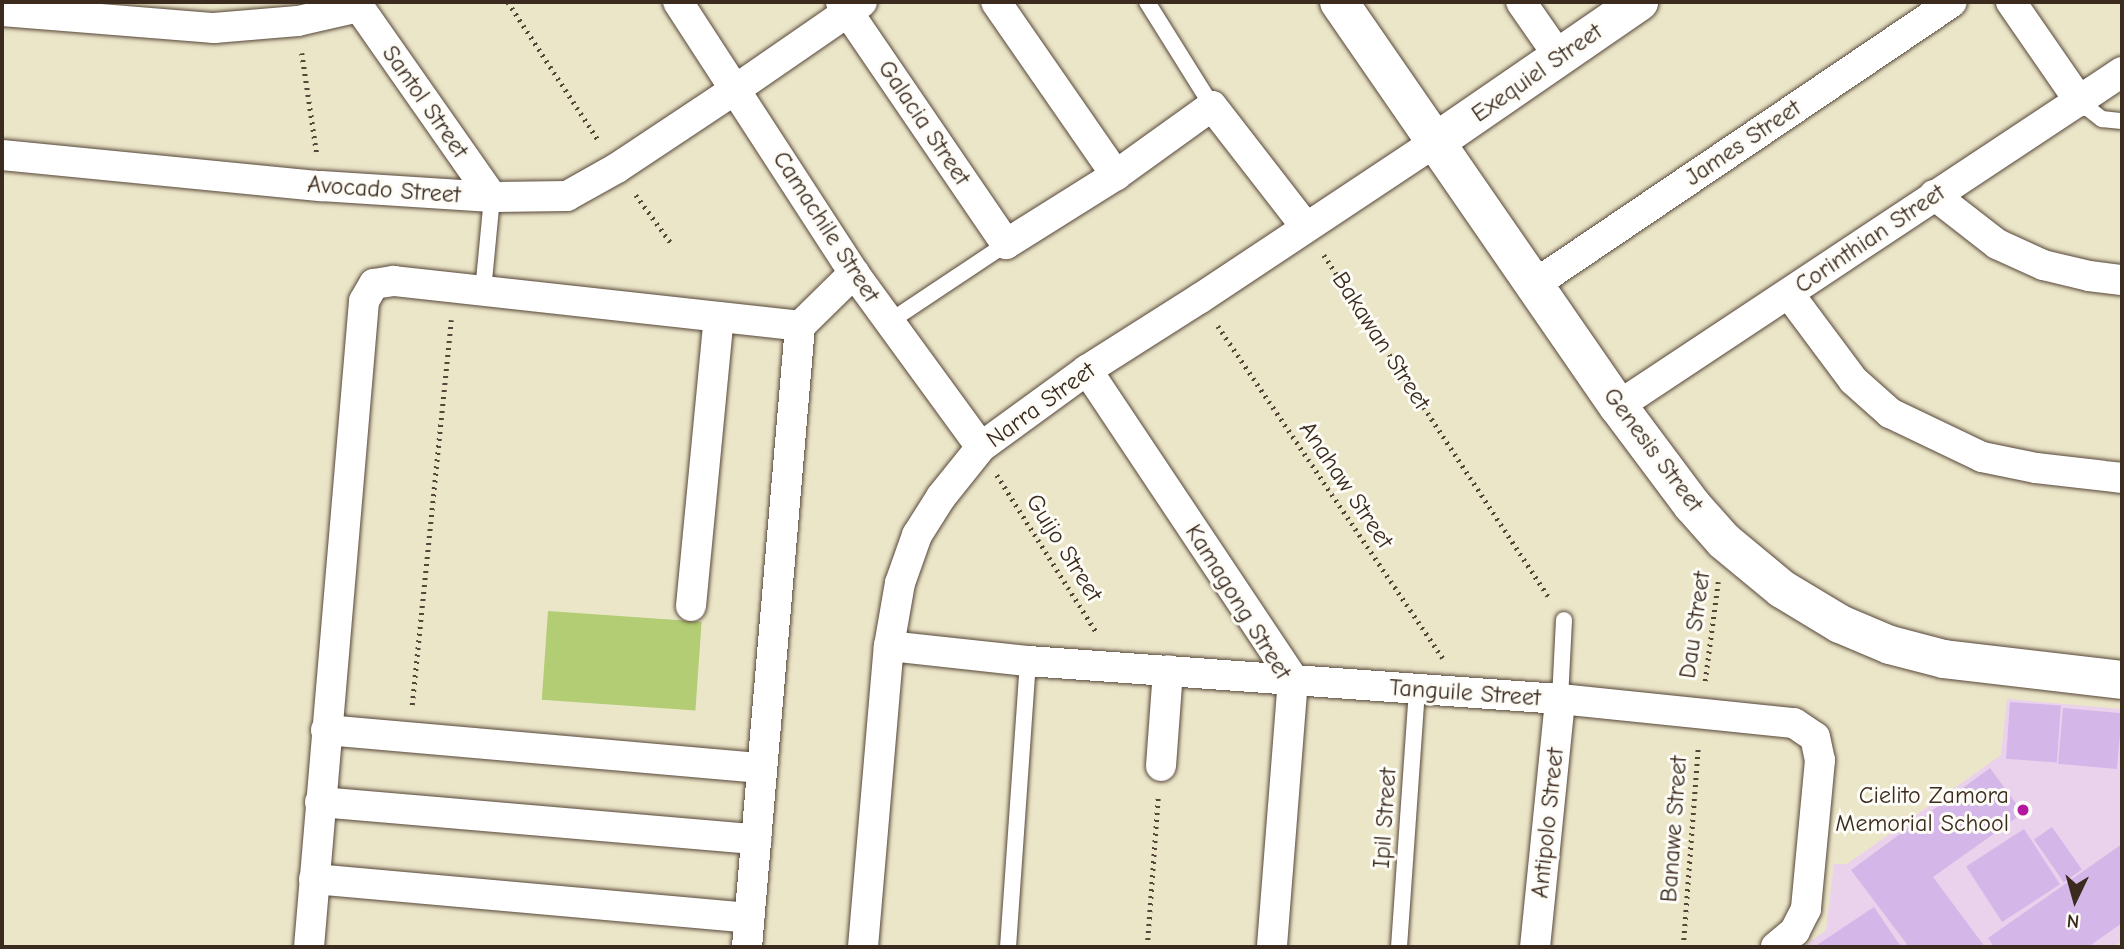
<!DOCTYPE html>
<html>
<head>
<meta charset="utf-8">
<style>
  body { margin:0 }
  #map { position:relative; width:2124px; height:949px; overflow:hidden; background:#ece6c9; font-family:"Comic Neue",sans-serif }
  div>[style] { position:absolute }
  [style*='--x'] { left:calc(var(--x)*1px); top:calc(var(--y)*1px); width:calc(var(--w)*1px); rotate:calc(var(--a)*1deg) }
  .built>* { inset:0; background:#ead1ec }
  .green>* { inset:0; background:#b2cd73; transform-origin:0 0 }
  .building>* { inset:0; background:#d4b6e8; transform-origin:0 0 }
  .path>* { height:4.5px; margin-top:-2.25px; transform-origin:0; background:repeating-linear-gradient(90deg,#564638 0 2px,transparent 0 7px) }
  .roads { filter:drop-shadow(0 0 2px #564638) drop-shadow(0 0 2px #564638) }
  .service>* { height:16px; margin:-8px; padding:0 8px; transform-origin:8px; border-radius:8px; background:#fff }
  .minor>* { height:30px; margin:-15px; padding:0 15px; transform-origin:15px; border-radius:15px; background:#fff }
  .tertiary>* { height:38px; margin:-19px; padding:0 19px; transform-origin:19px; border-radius:19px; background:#fff }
  .dots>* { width:19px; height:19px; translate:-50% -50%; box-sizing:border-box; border:4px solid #fdfcf7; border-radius:50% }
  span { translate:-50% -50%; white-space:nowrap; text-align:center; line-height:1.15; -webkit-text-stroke:6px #fdfcf7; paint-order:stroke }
  .street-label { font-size:24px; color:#3b2a1e }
  .poi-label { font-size:24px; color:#3b2a1e }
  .right { translate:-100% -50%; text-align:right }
  .frame { position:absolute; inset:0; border:4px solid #3b2a1e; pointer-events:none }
  .north { position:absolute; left:2040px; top:865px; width:70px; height:70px; -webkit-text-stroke:5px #fdfcf7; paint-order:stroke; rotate:185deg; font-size:19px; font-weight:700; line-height:28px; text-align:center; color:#3b2a1e }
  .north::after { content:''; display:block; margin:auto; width:24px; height:32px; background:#3b2a1e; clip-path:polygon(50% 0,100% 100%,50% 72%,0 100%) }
</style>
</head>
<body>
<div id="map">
  <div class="built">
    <div style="clip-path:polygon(2007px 699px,2122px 709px,2122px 941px,2113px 947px,1803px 947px,1826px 930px,1834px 864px,1847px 864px,2001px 755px)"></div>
  </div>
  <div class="green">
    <div style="left:548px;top:611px;width:154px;height:89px;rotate:4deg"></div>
  </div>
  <div class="building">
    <div style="left:2010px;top:702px;width:51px;height:57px;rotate:4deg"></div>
    <div style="left:2063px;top:708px;width:59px;height:56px;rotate:5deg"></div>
    <div style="clip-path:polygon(1990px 768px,2023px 813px,1933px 877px,1985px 947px,1909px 947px,1851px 870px)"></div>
    <div style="left:2052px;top:827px;width:52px;height:22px;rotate:55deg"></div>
    <div style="left:2024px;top:829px;width:66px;height:69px;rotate:57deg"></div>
    <div style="clip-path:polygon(2122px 844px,2122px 923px,2088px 947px,1994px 947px,1988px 938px)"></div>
    <div style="clip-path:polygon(1874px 907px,1901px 947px,1814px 947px)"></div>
  </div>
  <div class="path">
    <div style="--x:508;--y:2;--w:166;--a:56.8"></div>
    <div style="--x:302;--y:53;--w:103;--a:81.6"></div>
    <div style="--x:636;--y:195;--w:59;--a:53.9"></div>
    <div style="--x:1324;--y:255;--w:412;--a:56.7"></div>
    <div style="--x:1218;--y:326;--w:401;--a:55.9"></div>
    <div style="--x:997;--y:475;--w:187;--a:57.7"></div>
    <div style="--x:1705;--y:681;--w:100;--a:-82.5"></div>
    <div style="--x:412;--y:705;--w:387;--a:-84.2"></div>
    <div style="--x:1147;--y:947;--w:149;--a:-85.8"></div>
    <div style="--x:1683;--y:947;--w:202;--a:-85.7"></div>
  </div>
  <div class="roads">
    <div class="service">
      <div style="--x:1147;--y:2;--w:123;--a:58"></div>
      <div style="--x:2080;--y:102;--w:28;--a:38"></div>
      <div style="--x:2102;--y:119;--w:20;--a:6"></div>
      <div style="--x:483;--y:291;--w:94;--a:-84.5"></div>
      <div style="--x:889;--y:322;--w:141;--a:-33.7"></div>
      <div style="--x:1560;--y:699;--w:79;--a:-87.1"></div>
      <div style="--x:1008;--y:947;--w:287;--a:-86"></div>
      <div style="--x:1399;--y:947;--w:257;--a:-86"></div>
    </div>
    <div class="minor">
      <div style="--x:678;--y:2;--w:323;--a:57"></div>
      <div style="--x:854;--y:273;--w:215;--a:53.9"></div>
      <div style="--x:841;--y:2;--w:293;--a:55.7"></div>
      <div style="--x:1006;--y:244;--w:130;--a:-32.1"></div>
      <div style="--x:1116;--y:175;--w:118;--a:-35.7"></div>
      <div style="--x:1212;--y:106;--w:153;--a:52.2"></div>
      <div style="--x:996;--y:2;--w:211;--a:55.3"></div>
      <div style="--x:1521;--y:2;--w:68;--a:55.1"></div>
      <div style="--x:2011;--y:2;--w:121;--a:55.4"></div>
      <div style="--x:2;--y:11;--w:213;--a:4.6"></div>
      <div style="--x:214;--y:28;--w:84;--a:-4.8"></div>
      <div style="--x:298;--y:21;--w:63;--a:-12.9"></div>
      <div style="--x:359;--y:7;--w:232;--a:55"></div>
      <div style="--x:2;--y:155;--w:321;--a:5.6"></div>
      <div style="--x:321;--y:186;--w:171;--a:3.7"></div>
      <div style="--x:492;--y:197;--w:75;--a:-0.8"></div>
      <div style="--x:567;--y:196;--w:57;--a:-29.2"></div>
      <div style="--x:617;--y:168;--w:143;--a:-33.6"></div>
      <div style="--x:736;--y:89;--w:153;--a:-34.6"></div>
      <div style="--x:1934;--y:195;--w:80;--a:37.9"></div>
      <div style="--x:1997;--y:244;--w:51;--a:24.5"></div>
      <div style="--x:2043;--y:265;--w:47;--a:13.4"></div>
      <div style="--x:2089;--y:276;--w:33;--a:7"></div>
      <div style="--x:1535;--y:284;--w:503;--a:-34.07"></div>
      <div style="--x:1789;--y:294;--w:107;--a:53.3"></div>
      <div style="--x:1853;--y:380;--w:50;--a:41.7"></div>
      <div style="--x:1890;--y:413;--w:102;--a:25.6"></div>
      <div style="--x:1982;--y:457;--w:55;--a:11.5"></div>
      <div style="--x:2036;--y:468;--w:87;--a:6.6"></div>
      <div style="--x:1087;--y:370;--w:371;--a:56.3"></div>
      <div style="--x:1293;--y:679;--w:269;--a:94.5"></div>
      <div style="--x:1618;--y:406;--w:605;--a:-33.53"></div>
      <div style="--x:691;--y:606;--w:290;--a:-84.5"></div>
      <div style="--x:889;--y:646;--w:140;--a:6.2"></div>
      <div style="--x:1028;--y:661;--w:533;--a:4.09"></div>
      <div style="--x:1560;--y:699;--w:235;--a:5.9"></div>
      <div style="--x:1794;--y:723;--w:25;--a:34"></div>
      <div style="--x:1815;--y:737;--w:24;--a:78"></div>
      <div style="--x:1820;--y:760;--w:150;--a:95.4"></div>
      <div style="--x:1806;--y:909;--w:25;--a:117"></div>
      <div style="--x:1795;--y:931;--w:25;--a:140"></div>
      <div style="--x:326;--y:730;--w:437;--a:5"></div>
      <div style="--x:1161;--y:766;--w:96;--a:-85.8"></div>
      <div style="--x:320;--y:802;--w:438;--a:4.9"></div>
      <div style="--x:314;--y:879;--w:437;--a:5.1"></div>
      <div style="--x:309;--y:947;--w:648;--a:-85.13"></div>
      <div style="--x:364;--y:301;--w:20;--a:-60"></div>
      <div style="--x:374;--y:284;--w:20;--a:-9"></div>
      <div style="--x:394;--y:281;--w:408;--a:6.3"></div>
      <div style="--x:747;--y:947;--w:623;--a:-85.12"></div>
      <div style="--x:800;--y:326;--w:76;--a:-44.5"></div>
      <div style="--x:863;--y:947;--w:302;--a:-85.1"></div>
      <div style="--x:889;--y:646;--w:64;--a:-80.1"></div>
      <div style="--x:900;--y:583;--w:51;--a:-70.5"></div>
      <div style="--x:917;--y:535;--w:45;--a:-57.7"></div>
      <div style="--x:941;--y:497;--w:64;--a:-51.3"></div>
      <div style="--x:981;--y:447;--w:131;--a:-36"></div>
      <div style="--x:1087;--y:370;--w:133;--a:-32.4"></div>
      <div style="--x:1199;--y:299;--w:282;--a:-33.6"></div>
      <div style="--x:1535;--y:947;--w:249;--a:-84.2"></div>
    </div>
    <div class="tertiary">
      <div style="--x:1339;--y:2;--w:491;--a:55.4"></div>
      <div style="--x:1618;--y:406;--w:124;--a:53.2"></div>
      <div style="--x:1692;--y:505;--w:48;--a:48.4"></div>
      <div style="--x:1724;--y:541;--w:75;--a:39.6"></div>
      <div style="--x:1782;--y:589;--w:68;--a:31.1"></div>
      <div style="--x:1840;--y:624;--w:54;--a:22.8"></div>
      <div style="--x:1890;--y:645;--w:56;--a:14.5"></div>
      <div style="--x:1944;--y:659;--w:179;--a:6.7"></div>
      <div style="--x:1434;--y:143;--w:249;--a:-34.5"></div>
    </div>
  </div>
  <div class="dots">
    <div style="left:2023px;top:810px;background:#b5179e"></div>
  </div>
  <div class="street-label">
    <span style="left:1537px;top:73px;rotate:-35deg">Exequiel Street</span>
    <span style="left:425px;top:102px;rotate:55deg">Santol Street</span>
    <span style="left:924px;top:123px;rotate:56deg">Galacia Street</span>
    <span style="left:1743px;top:143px;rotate:-34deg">James Street</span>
    <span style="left:384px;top:190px;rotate:4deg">Avocado Street</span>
    <span style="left:826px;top:227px;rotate:57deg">Camachile Street</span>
    <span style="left:1870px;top:239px;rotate:-34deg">Corinthian Street</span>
    <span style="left:1381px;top:341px;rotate:57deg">Bakawan Street</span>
    <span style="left:1041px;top:405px;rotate:-36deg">Narra Street</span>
    <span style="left:1653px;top:450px;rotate:53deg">Genesis Street</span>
    <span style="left:1346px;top:485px;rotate:56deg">Anahaw Street</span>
    <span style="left:1064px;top:548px;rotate:58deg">Guijo Street</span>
    <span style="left:1238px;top:602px;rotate:58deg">Kamagong Street</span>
    <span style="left:1695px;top:625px;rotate:-82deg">Dau Street</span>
    <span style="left:1465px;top:693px;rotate:4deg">Tanguile Street</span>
    <span style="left:1385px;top:818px;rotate:-86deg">Ipil Street</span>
    <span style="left:1548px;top:823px;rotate:-84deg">Antipolo Street</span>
    <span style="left:1674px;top:829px;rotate:-86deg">Banawe Street</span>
  </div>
  <div class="poi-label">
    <span class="right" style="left:2009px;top:810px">Cielito Zamora<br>Memorial School</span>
  </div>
  <div class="frame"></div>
  <div class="north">N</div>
</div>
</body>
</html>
